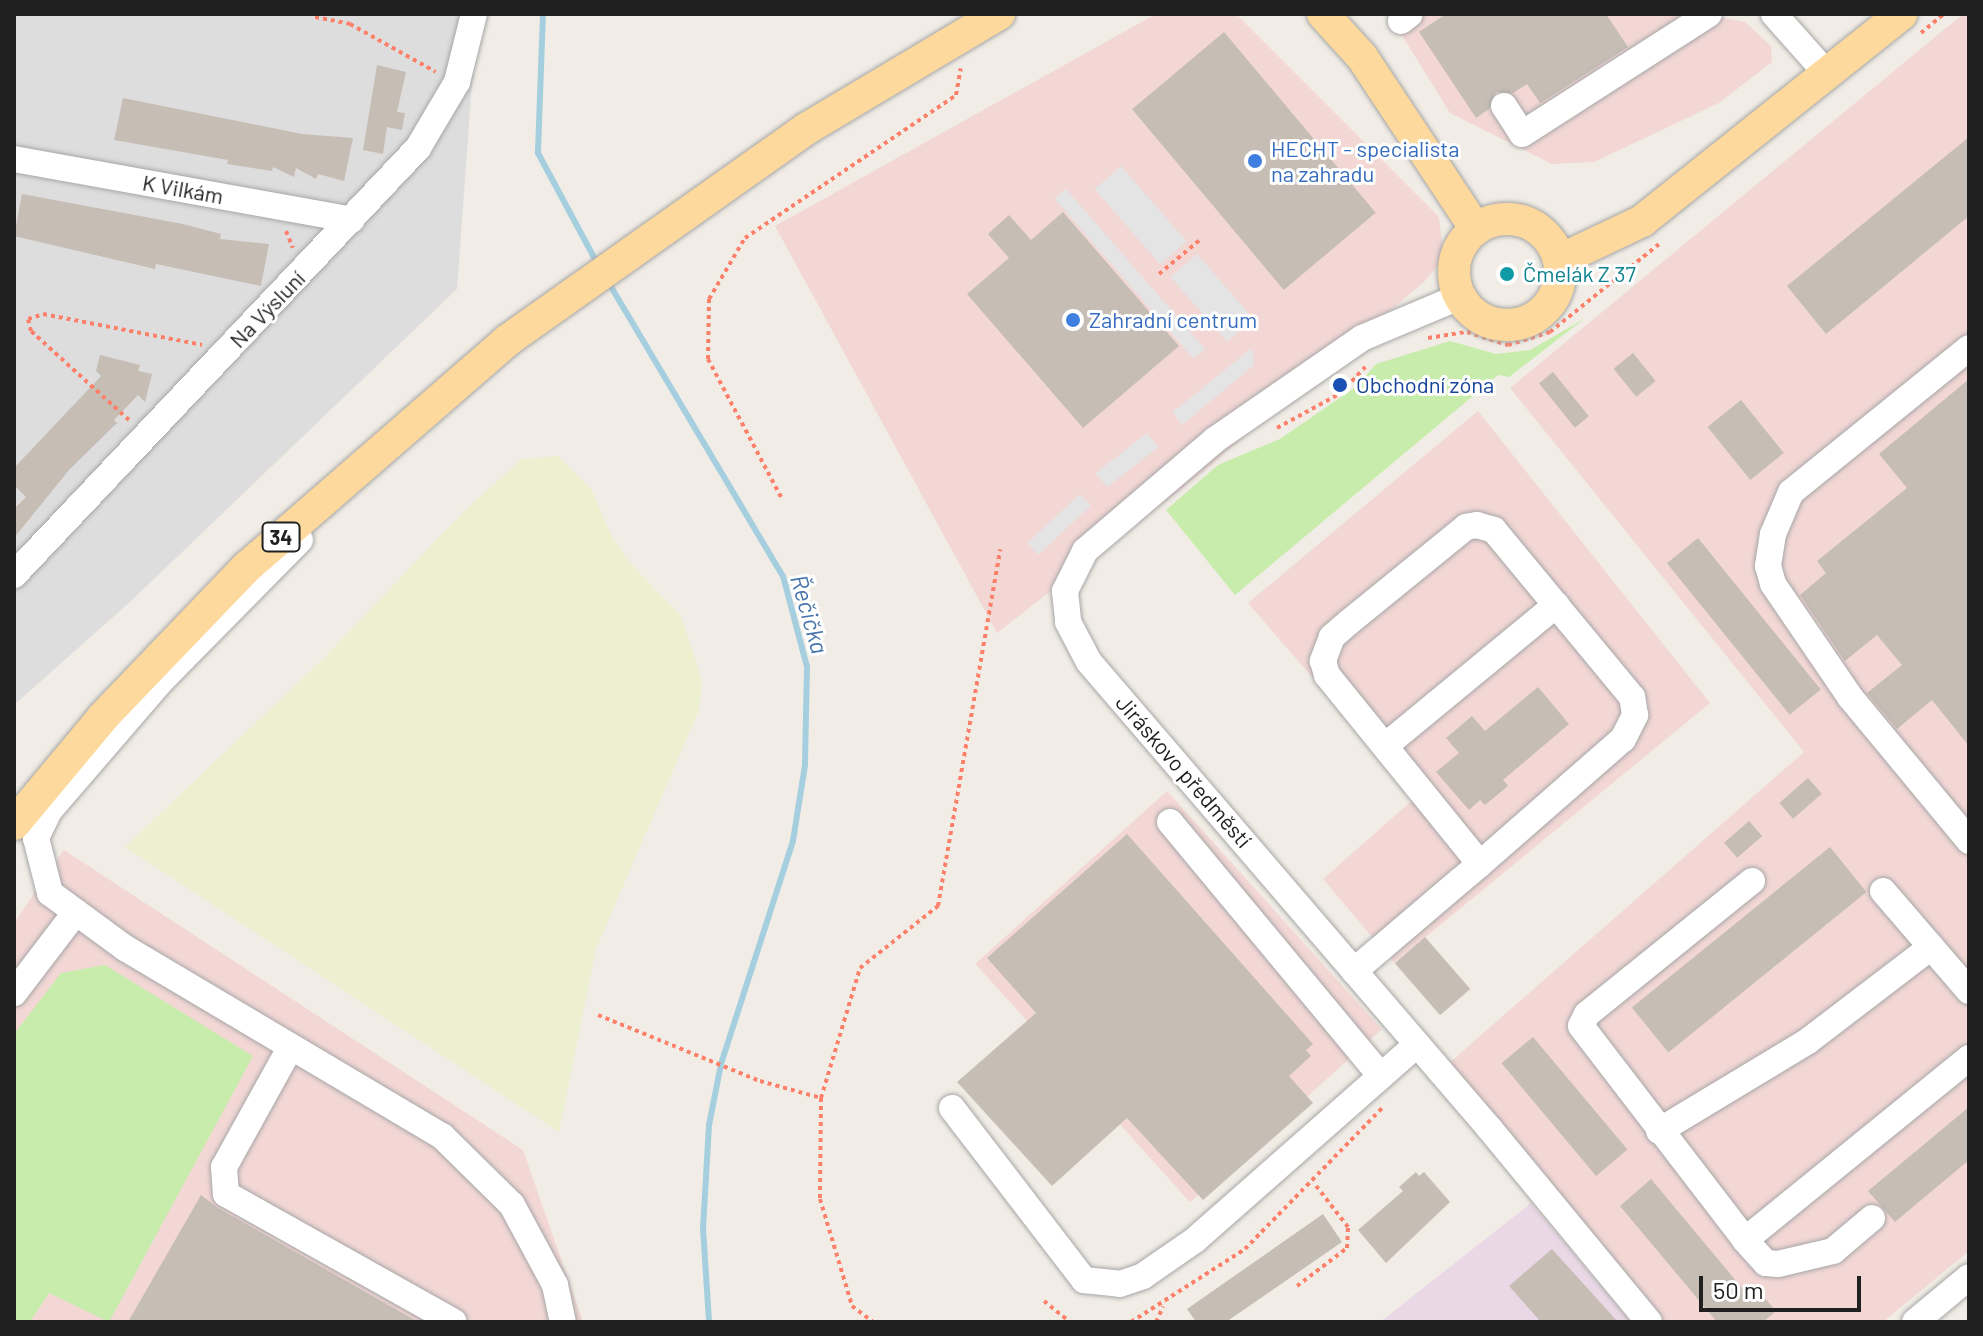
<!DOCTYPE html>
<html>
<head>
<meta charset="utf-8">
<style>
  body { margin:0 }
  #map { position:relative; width:1983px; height:1336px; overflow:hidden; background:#f1ede6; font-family:Barlow,sans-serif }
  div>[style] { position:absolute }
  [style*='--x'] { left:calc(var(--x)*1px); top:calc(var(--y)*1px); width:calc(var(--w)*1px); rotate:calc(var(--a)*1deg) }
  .residential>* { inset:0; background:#dedddd }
  .commercial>* { inset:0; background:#f2d7d5; transform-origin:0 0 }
  .industrial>* { inset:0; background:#ead8e6 }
  .farmland>* { inset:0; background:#ecf0d1 }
  .grass>* { inset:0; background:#c8ecab }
  .parking>* { inset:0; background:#e4e4e4; transform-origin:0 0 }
  .stream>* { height:6px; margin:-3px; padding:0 3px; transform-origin:3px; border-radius:3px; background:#a5cfdf }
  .building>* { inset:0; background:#c6bdb5; transform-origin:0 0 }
  .path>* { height:4px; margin-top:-2px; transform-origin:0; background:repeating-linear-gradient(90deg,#fd806a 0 4px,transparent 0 8px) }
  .roads { filter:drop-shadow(0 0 2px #a7a7a7) drop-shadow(0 0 2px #a7a7a7) }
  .minor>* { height:26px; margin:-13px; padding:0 13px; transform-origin:13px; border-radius:13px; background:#fff }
  .major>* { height:32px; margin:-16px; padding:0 16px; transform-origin:16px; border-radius:16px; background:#fed99d }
  .major>.ring { margin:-16px; padding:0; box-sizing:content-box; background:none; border:32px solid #fed99d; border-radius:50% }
  .dots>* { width:22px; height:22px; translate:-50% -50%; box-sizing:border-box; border:4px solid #fff; border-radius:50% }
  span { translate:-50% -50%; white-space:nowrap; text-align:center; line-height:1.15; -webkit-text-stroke:6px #fff; paint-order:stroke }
  .shield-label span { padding:2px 6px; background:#fff; border:2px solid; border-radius:6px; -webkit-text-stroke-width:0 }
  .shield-label { font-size:20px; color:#202020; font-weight:700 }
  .shop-label { font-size:22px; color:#366cbe }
  .left { translate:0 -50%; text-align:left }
  .street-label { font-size:22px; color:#202020 }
  .culture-label { font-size:22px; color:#0d838f }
  .transit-label { font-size:22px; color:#164399 }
  .water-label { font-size:24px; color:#4674ab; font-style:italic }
  .frame { position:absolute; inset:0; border:16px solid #202020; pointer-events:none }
  .scale { position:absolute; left:1699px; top:1276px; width:162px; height:36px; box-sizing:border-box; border:4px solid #202020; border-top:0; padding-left:10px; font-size:24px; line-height:28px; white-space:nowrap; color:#202020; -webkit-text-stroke:6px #fff; paint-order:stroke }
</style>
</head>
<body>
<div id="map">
  <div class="residential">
    <div style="clip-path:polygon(14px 14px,484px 14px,472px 83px,457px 289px,131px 601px,14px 705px)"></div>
  </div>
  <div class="commercial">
    <div style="clip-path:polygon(1156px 14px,1236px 14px,1439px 217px,1444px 258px,1425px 281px,1202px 473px,997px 633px,775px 226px)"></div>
    <div style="clip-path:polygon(1389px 14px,1704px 14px,1745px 22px,1771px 46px,1772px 62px,1719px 103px,1594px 162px,1552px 164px,1450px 113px)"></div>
    <div style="clip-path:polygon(1963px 14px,1969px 14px,1969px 1251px,1883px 1322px,1661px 1322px,1448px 1064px,1804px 752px,1510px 388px)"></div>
    <div style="clip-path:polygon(1478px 411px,1710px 703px,1394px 963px,1323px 879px,1416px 797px,1248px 603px)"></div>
    <div style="left:1167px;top:791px;width:321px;height:258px;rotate:48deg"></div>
    <div style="clip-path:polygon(64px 850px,523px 1150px,583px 1322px,14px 1322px,14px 923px)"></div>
  </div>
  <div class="industrial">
    <div style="clip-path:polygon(1531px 1203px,1631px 1322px,1380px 1322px)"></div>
  </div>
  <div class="farmland">
    <div style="clip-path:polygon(558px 456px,591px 489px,612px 537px,632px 565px,681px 616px,702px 680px,699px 710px,596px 949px,559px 1132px,125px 847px,325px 657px,464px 511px,522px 459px)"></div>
  </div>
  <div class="grass">
    <div style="clip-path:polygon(1584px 319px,1509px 377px,1498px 375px,1235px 595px,1166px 510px,1218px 465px,1280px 439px,1357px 386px,1376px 364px,1450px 341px,1496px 354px,1530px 350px)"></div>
    <div style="clip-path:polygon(105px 965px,253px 1056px,109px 1322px,49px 1293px,30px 1322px,14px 1322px,14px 1034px,61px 973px)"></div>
  </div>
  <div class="parking">
    <div style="left:1121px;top:166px;width:100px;height:35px;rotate:49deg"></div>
    <div style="left:1066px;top:189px;width:212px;height:15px;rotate:49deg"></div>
    <div style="left:1197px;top:254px;width:86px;height:35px;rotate:49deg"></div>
    <div style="clip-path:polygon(1252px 348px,1254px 365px,1182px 425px,1173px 412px)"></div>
    <div style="left:1147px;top:433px;width:18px;height:65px;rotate:52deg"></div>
    <div style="left:1080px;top:494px;width:16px;height:72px;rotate:47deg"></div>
  </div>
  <div class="stream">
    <div style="--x:543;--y:14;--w:139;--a:92.1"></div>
    <div style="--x:538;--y:153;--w:125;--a:61.8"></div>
    <div style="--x:607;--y:280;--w:344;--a:59.3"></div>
    <div style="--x:783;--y:576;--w:94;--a:75.2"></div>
    <div style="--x:807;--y:667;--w:98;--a:91.2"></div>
    <div style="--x:805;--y:765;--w:77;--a:99"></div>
    <div style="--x:793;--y:841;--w:234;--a:107.9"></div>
    <div style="--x:721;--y:1064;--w:62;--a:101.1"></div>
    <div style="--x:709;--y:1125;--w:103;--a:93.3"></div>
    <div style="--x:703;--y:1228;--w:94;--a:86.3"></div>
  </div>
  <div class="building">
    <div style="clip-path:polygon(1446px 14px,1606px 14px,1628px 47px,1540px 103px,1527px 84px,1513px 93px,1496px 92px,1489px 109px,1476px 118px,1419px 32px)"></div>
    <div style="left:1224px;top:32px;width:236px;height:120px;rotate:50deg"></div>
    <div style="clip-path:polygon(377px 65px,406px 72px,397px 112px,405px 113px,402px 130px,387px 127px,383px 154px,363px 150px)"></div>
    <div style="clip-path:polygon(123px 98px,302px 134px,353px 138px,344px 181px,318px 174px,316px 179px,296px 168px,294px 177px,273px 167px,272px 171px,227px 164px,228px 160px,114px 140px)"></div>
    <div style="clip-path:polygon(1969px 137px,1969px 216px,1826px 334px,1787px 286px)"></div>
    <div style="clip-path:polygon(22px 194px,183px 224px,221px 234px,220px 239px,269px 244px,261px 286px,156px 264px,155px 269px,14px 236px)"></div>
    <div style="clip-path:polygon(1063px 212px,1179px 346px,1083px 428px,967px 294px,1009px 258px,988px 234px,1009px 215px,1031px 240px)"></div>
    <div style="left:1633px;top:353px;width:36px;height:25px;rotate:51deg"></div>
    <div style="clip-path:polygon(100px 355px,140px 365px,138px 371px,152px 374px,145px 402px,138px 395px,114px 420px,117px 423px,69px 470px,14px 538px,14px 509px,26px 497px,14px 485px,14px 468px,101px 376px,96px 371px)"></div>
    <div style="left:1553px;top:372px;width:57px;height:18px;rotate:51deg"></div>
    <div style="clip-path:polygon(1969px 379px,1969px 746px,1932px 700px,1897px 729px,1867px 693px,1902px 665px,1877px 635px,1845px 661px,1800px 595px,1826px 573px,1817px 561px,1907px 488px,1879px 454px)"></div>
    <div style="left:1741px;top:400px;width:68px;height:43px;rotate:51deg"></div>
    <div style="left:1698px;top:538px;width:195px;height:40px;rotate:51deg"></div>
    <div style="clip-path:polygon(1538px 687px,1569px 724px,1503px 780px,1508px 786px,1485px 805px,1480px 800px,1469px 810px,1436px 772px,1459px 753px,1446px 738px,1472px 716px,1485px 731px)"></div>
    <div style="left:1808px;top:778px;width:21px;height:38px;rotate:49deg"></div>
    <div style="left:1749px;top:821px;width:20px;height:33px;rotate:49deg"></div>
    <div style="clip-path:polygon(1127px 834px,1313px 1044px,1306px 1050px,1311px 1056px,1289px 1076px,1313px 1103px,1203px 1200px,1127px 1118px,1052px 1186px,957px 1082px,1036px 1013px,987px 958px)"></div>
    <div style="left:1830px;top:847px;width:58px;height:255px;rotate:51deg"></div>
    <div style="left:1425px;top:937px;width:69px;height:40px;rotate:49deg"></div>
    <div style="left:1533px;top:1037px;width:147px;height:41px;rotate:50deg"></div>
    <div style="clip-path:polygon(1969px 1107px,1969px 1160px,1895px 1222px,1868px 1191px)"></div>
    <div style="clip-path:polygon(1416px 1172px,1419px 1176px,1424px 1172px,1450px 1202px,1386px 1263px,1358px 1230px,1403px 1191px,1399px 1187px)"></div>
    <div style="clip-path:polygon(1651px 1179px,1747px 1294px,1755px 1287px,1776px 1311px,1763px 1322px,1717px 1322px,1620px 1206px)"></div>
    <div style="clip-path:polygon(201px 1195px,218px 1208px,418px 1322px,128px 1322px)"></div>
    <div style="clip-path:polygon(1323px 1214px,1342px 1242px,1226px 1322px,1196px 1322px,1187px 1309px)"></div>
    <div style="clip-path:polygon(1552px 1249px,1618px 1322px,1541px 1322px,1509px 1286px)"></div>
  </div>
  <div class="path">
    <div style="--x:315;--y:17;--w:36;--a:11"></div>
    <div style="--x:350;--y:24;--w:98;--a:29.2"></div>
    <div style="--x:1921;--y:33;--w:30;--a:-40"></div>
    <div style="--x:286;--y:231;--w:18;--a:68"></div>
    <div style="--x:1159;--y:274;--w:55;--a:-39.8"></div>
    <div style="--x:1428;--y:338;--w:39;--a:-9"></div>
    <div style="--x:1467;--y:332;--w:43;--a:17.6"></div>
    <div style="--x:1508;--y:345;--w:44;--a:-17.2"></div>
    <div style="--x:1550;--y:332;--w:140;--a:-38.9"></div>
    <div style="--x:129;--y:420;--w:132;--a:-137.8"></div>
    <div style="--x:31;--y:331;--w:12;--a:-104"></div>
    <div style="--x:28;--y:319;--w:16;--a:-18"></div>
    <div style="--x:43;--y:314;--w:162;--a:11"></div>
    <div style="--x:1277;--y:428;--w:73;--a:-28.7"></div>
    <div style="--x:1341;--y:393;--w:38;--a:-47"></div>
    <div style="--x:781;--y:497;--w:156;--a:-117.9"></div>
    <div style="--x:708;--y:359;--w:60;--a:-89"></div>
    <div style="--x:709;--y:299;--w:71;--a:-59.5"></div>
    <div style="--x:745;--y:238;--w:255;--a:-34.1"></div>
    <div style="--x:956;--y:95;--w:27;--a:-80"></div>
    <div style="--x:598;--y:1015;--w:175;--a:22.2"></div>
    <div style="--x:760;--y:1081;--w:63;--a:15.6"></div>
    <div style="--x:821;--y:1098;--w:136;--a:-73.3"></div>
    <div style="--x:860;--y:968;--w:100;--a:-38.5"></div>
    <div style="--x:938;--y:906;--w:362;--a:-80.1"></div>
    <div style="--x:821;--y:1098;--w:101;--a:90.6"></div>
    <div style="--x:820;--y:1199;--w:112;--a:73.3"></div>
    <div style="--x:852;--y:1306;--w:26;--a:37"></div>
    <div style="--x:1297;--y:1286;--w:63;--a:-37.2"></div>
    <div style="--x:1347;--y:1248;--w:21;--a:-87"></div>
    <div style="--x:1348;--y:1227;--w:56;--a:-127.7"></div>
    <div style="--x:1044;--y:1301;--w:33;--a:39"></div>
    <div style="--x:1131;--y:1322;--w:135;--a:-32.6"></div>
    <div style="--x:1245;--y:1249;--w:199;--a:-45.8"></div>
    <div style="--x:1156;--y:1322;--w:17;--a:-65"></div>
  </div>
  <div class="roads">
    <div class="minor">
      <div style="--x:1774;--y:14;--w:80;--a:48.5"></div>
      <div style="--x:1401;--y:21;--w:11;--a:-38"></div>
      <div style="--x:1504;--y:106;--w:33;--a:57"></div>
      <div style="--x:1522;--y:134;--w:222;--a:-32.7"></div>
      <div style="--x:14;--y:159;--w:343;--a:10.2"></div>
      <div style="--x:1459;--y:297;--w:105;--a:157.1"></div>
      <div style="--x:1362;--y:338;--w:178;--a:145.3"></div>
      <div style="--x:1216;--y:439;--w:172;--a:139.5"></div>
      <div style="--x:1085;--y:551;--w:45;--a:116.6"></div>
      <div style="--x:1065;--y:591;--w:31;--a:84"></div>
      <div style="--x:1068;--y:622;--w:45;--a:62.3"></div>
      <div style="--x:1089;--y:662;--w:616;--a:49.35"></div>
      <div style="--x:1490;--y:1129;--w:250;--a:50.5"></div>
      <div style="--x:1969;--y:348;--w:229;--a:141"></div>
      <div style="--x:1791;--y:492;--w:46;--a:113.2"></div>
      <div style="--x:1773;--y:534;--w:32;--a:99"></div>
      <div style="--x:1768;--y:566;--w:19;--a:74"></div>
      <div style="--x:1773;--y:584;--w:137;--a:55.7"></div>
      <div style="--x:1850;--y:697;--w:187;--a:50.4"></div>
      <div style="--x:300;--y:540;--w:199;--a:134.6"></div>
      <div style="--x:160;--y:682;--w:170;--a:130.7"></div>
      <div style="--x:49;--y:811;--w:30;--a:116"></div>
      <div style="--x:36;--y:838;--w:57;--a:75.7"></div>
      <div style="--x:50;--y:893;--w:93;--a:36.3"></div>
      <div style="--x:125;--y:948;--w:369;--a:30.7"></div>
      <div style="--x:442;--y:1136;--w:98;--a:44.6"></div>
      <div style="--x:512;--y:1205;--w:91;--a:61.7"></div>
      <div style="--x:555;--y:1285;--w:38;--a:78"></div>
      <div style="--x:14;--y:575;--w:588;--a:-46.59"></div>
      <div style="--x:418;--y:148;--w:77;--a:-59.4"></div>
      <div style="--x:457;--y:82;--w:70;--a:-76"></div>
      <div style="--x:1385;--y:746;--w:222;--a:-39.5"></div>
      <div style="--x:1170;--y:822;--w:330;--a:50.3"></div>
      <div style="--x:1752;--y:881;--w:212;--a:141.1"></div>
      <div style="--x:1587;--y:1014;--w:13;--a:117"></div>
      <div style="--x:1581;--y:1026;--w:270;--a:52.5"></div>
      <div style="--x:1745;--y:1240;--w:289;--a:-39.1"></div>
      <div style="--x:1883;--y:891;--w:132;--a:49.3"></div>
      <div style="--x:1354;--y:971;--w:140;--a:-40.4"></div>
      <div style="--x:1461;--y:880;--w:25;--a:-40"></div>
      <div style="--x:1480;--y:864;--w:190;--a:-41.2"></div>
      <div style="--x:1623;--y:739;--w:27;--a:-63"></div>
      <div style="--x:1635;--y:715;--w:18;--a:-99"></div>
      <div style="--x:1632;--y:697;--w:217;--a:-129.6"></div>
      <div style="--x:1494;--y:530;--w:18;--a:-164"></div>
      <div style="--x:1477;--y:525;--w:11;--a:170"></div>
      <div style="--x:1466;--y:527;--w:151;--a:140.9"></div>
      <div style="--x:1349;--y:622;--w:23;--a:139"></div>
      <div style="--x:1332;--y:637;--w:26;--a:111"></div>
      <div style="--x:1323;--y:661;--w:15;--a:74"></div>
      <div style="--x:1327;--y:675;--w:243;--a:51"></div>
      <div style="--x:14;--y:993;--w:102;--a:-52.6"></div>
      <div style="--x:290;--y:1048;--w:136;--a:119"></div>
      <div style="--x:224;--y:1167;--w:27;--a:86"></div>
      <div style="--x:226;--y:1194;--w:261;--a:29.3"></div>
      <div style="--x:952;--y:1108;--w:217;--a:52.5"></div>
      <div style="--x:1084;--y:1280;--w:36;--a:6"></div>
      <div style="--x:1120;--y:1284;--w:24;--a:-19"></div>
      <div style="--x:1143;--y:1276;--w:63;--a:-34.7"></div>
      <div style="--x:1195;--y:1240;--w:296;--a:-41.4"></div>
      <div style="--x:1659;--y:1131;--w:174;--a:-31.1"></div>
      <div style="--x:1808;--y:1041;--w:155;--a:-37.4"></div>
      <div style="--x:1745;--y:1240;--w:31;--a:48"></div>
      <div style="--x:1766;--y:1263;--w:12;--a:5"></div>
      <div style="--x:1778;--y:1264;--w:57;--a:-13.3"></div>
      <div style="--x:1833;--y:1251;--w:51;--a:-40.2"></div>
      <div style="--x:1915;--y:1322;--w:70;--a:-39.8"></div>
    </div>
    <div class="major">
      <div style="--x:1323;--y:14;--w:58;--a:47.8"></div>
      <div style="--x:1362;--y:57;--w:206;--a:56.5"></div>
      <div class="ring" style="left:1454px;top:219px;width:74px;height:74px"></div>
      <div style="--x:1560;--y:260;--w:91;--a:-25.4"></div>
      <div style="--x:1642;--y:221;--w:332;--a:-38.6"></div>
      <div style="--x:14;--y:824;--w:139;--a:-50.2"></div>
      <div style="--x:103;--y:717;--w:208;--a:-46.2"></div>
      <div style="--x:247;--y:567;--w:346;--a:-41"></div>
      <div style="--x:508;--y:340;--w:365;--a:-35.3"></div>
      <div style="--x:806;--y:129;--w:225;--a:-30.8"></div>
    </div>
  </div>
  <div class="dots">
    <div style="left:1255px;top:161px;background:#3f7fe0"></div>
    <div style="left:1507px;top:274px;background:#0f9aa8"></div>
    <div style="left:1073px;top:320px;background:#3f7fe0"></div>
    <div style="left:1340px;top:385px;background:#1a4fb4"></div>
  </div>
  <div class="shield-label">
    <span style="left:281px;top:537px">34</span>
  </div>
  <div class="shop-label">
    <span class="left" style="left:1271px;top:161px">HECHT - specialista<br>na zahradu</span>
    <span class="left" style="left:1089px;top:320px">Zahradní centrum</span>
  </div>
  <div class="street-label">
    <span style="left:183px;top:189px;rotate:10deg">K Vilkám</span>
    <span style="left:267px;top:309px;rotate:-46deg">Na Výsluní</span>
    <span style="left:1184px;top:771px;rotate:49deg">Jiráskovo předměstí</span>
  </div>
  <div class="culture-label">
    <span class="left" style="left:1523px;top:274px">Čmelák Z 37</span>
  </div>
  <div class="transit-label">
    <span class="left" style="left:1356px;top:385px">Obchodní zóna</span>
  </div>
  <div class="water-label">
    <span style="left:810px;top:614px;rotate:74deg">Řečička</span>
  </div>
  <div class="frame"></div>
  <div class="scale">50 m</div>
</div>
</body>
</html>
